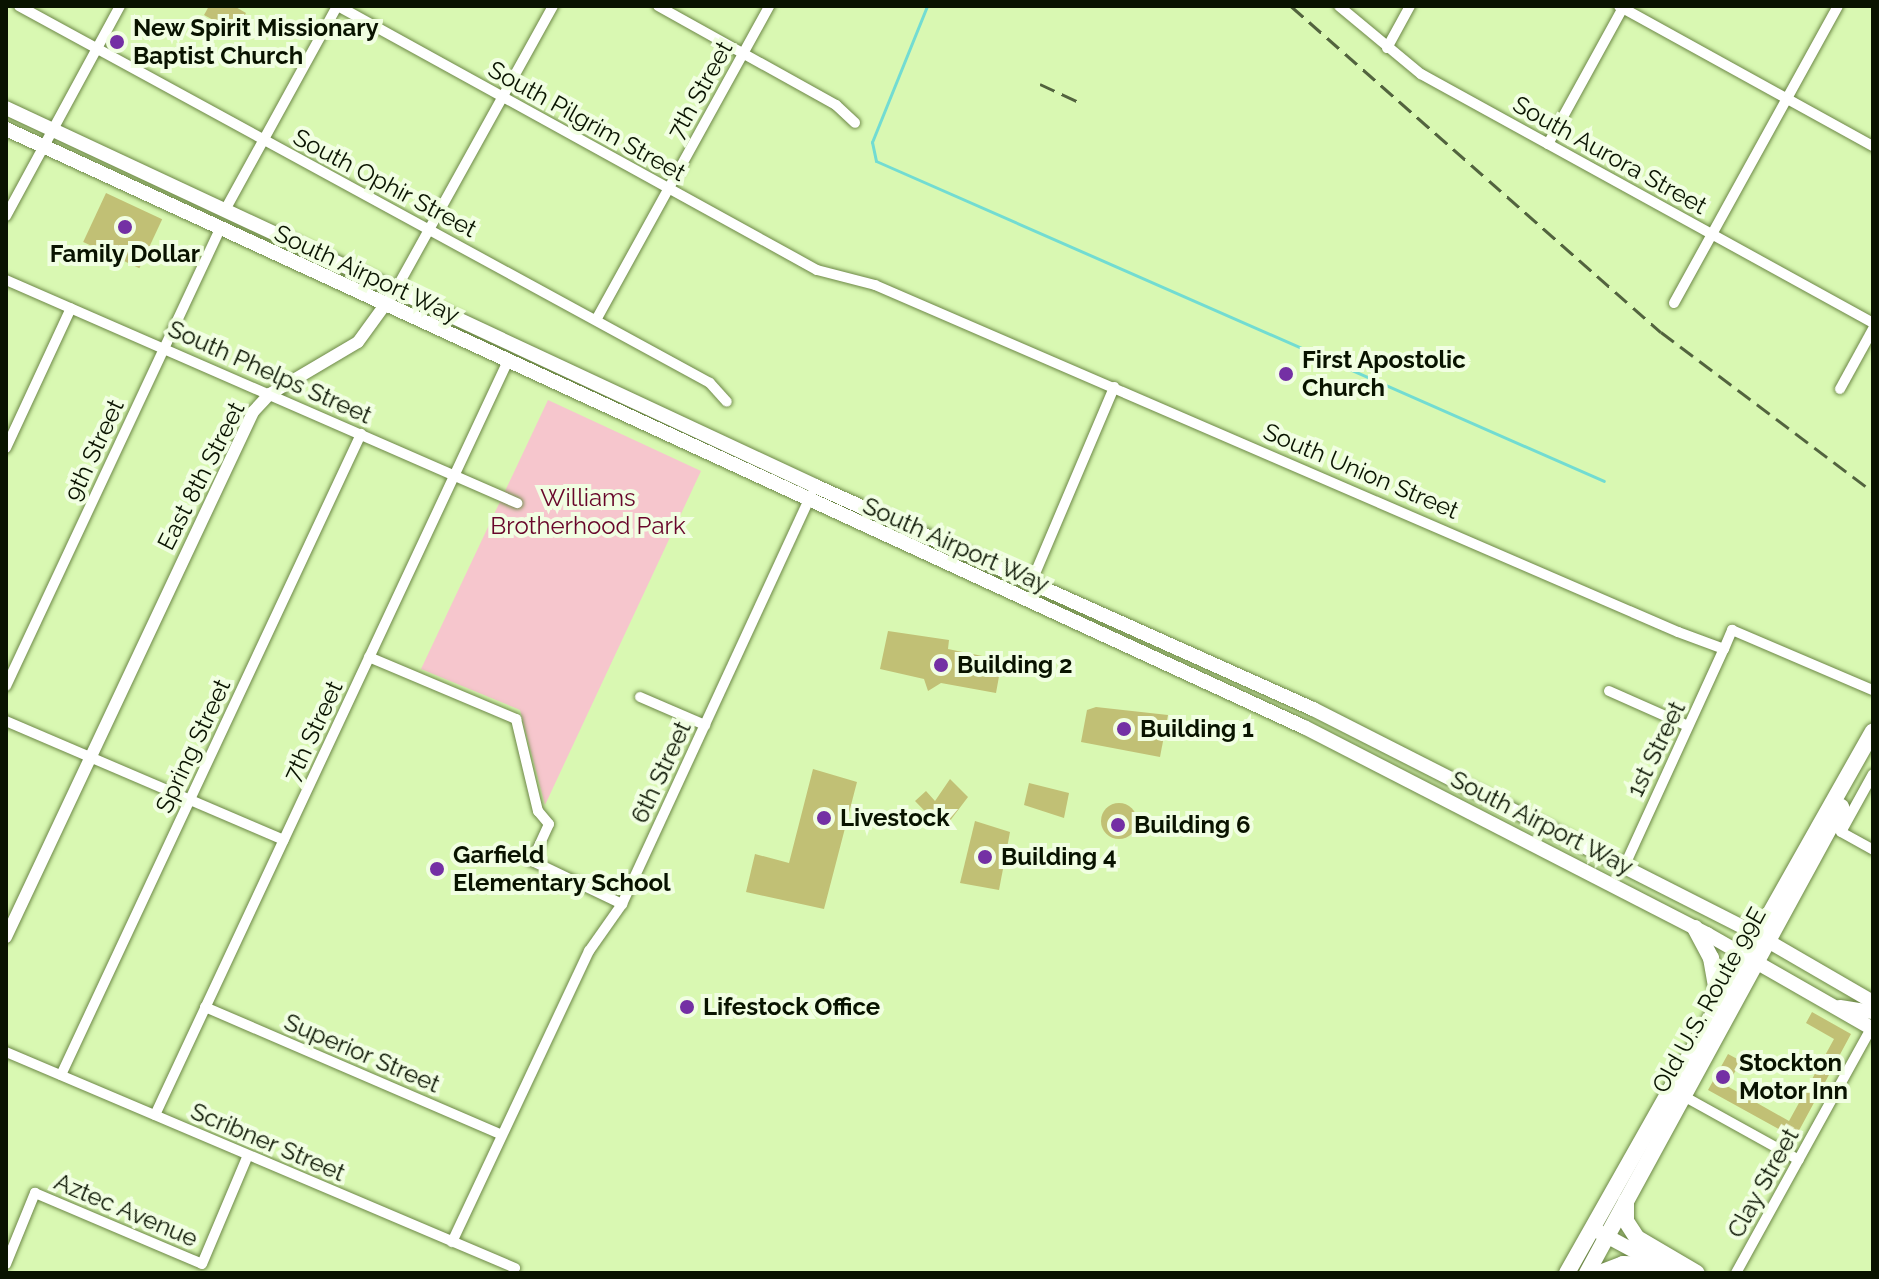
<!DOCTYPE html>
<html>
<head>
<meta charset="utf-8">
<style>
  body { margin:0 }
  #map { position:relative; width:1879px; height:1279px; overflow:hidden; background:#d9f8b2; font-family:Raleway,sans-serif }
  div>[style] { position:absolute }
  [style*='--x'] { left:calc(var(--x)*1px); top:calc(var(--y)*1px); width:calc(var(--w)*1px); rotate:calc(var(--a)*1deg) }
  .green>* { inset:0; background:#f6c6cd }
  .stream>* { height:3px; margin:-1.5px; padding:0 1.5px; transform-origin:1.5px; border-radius:1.5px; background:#72dcd2 }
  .building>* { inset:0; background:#c1c075; transform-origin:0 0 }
  .round { border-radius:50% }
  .roads { filter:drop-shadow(0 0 2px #6d8847) drop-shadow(0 0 2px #6d8847) }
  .minor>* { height:10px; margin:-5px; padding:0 5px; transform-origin:5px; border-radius:5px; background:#fff }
  .tertiary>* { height:12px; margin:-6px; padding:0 6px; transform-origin:6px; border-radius:6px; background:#fff }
  .secondary>* { height:14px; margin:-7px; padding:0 7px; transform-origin:7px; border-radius:7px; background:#fff }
  .primary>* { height:16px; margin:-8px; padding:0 8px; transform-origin:8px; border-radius:8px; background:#fff }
  .rail>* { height:3px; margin-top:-1.5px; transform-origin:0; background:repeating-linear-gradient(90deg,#52633e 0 16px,transparent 0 24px) }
  .dots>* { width:22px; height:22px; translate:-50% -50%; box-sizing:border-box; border:4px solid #f1fee2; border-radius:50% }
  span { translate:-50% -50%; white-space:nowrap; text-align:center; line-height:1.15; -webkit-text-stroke:8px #f1fee2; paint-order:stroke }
  .poi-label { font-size:24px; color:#091300; font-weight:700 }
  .left { translate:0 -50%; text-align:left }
  .street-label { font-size:24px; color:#091300 }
  .park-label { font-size:24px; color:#68062a }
  .frame { position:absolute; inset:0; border:8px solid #091300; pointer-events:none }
</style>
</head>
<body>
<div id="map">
  <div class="green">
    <div style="clip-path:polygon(548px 400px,701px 471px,545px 805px,520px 710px,421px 669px)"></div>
  </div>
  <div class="stream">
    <div style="--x:927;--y:6;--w:147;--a:112"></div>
    <div style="--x:872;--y:142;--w:19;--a:78"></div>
    <div style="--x:876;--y:161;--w:795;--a:23.73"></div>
  </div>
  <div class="building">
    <div style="clip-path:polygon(209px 6px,234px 6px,246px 13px,235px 32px,204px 15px)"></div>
    <div style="left:106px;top:193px;width:62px;height:54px;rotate:25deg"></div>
    <div style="clip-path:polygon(888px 631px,949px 640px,948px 649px,1002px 660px,996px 693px,941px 683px,928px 691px,924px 679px,880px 669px)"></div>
    <div style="clip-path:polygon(1096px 707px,1168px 715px,1160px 757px,1081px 742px,1087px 710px)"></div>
    <div style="clip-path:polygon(813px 769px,857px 782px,824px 909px,746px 892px,755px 854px,789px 863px)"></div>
    <div style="clip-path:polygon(950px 779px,968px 797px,943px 830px,915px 801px,926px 791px,935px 801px)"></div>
    <div style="clip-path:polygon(1029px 783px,1069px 793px,1064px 818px,1024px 805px)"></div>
    <div class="round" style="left:1101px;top:803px;width:36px;height:36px"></div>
    <div style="clip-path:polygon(975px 821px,1010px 832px,999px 890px,960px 883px)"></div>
    <div style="clip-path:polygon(1812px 1012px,1851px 1034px,1795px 1138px,1708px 1090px,1728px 1054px,1741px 1061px,1727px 1086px,1789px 1121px,1834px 1039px,1806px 1023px)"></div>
  </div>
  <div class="roads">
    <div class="minor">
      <div style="--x:19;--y:6;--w:787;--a:28.62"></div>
      <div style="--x:710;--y:383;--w:25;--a:48"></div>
      <div style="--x:338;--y:6;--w:547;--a:28.86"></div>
      <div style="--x:817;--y:270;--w:60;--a:14.5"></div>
      <div style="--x:875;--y:285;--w:875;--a:23.37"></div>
      <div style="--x:1678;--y:632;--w:49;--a:20.3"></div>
      <div style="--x:1724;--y:649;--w:21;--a:-67"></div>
      <div style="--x:1732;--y:630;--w:153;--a:23.1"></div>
      <div style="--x:658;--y:6;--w:204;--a:29.1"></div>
      <div style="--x:836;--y:105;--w:26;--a:43"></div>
      <div style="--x:1339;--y:6;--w:107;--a:39.7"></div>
      <div style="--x:1421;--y:74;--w:516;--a:28.85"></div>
      <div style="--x:1619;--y:6;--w:290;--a:28.9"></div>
      <div style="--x:1387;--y:48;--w:48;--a:-61.3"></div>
      <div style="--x:1548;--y:144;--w:158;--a:-61.2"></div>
      <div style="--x:225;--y:210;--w:233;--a:-61.2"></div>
      <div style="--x:6;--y:216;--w:239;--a:-61.5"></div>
      <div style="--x:6;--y:280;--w:558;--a:23.58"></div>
      <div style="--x:395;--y:291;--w:326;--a:-61"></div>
      <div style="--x:1674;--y:303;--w:339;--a:-61.1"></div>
      <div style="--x:596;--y:320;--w:359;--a:-61.1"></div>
      <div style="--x:1840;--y:389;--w:68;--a:-61.2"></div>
      <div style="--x:6;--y:448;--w:154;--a:-65.1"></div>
      <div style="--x:1031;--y:583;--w:213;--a:-67"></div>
      <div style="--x:369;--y:657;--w:160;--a:22.9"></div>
      <div style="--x:516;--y:719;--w:95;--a:76.6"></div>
      <div style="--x:538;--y:811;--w:17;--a:50"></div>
      <div style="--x:549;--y:824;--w:41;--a:114.7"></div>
      <div style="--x:532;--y:861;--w:100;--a:25.5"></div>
      <div style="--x:6;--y:686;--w:502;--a:-64.91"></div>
      <div style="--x:1609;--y:691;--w:86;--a:23.9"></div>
      <div style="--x:640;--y:697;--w:71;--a:23.3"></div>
      <div style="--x:6;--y:721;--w:302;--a:23.2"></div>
      <div style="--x:1873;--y:774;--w:66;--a:118.9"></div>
      <div style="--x:1841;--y:832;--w:37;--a:29"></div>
      <div style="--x:1624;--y:867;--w:240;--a:-65.4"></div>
      <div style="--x:205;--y:1007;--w:323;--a:23.3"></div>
      <div style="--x:6;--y:1052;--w:553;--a:22.99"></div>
      <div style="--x:61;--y:1075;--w:708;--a:-64.92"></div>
      <div style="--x:1678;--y:1093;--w:138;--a:29"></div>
      <div style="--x:155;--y:1115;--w:830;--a:-64.92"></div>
      <div style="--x:452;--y:1242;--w:322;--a:-64.8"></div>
      <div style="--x:589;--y:951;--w:57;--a:-54.9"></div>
      <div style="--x:622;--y:904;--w:451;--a:-65.2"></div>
      <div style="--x:6;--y:1264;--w:77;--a:-67.8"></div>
      <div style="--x:35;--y:1193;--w:181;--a:23"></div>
      <div style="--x:202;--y:1264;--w:118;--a:-67.1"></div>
      <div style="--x:1736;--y:1273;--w:280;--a:-61.1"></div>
    </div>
    <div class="tertiary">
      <div style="--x:6;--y:937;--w:580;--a:-64.8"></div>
      <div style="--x:253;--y:412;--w:25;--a:-47"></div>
      <div style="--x:270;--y:394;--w:102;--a:-30.6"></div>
      <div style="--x:358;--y:342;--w:63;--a:-54"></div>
    </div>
    <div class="secondary">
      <div style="--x:6;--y:108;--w:893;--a:25.04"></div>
      <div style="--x:815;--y:486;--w:546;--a:24.12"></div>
      <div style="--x:1313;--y:709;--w:495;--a:26.9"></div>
      <div style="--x:1754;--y:933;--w:138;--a:30.1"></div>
      <div style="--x:6;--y:129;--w:1429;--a:24.74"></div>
      <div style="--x:1304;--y:727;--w:453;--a:27.2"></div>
      <div style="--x:1707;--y:934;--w:191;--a:29.8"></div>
      <div style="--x:1840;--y:1007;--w:33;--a:9"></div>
      <div style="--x:1599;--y:1232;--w:86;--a:28.3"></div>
    </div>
    <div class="primary">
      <div style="--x:1695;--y:928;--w:34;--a:62"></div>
      <div style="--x:1711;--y:958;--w:40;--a:80"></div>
      <div style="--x:1626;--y:1201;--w:20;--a:90"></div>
      <div style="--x:1626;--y:1221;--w:20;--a:57"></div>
      <div style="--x:1637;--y:1238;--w:69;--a:30.3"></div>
      <div style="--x:1567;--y:1273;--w:622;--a:-60.55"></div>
      <div style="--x:1587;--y:1273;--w:531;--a:-61.41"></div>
      <div style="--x:1600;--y:1273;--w:25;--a:-21"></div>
      <div style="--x:1623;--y:1264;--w:37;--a:2"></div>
    </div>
  </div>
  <div class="rail">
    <div style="--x:1291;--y:6;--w:493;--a:41.4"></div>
    <div style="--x:1661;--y:332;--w:266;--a:37"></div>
    <div style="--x:1040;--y:84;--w:43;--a:24.8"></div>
  </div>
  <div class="dots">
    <div style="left:117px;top:42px;background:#7430a4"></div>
    <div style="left:125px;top:227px;background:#7430a4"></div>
    <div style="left:1286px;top:374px;background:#7430a4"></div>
    <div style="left:941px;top:665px;background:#7430a4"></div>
    <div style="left:1124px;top:729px;background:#7430a4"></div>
    <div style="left:824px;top:818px;background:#7430a4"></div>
    <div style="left:1118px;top:825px;background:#7430a4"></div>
    <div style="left:985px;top:857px;background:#7430a4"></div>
    <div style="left:437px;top:869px;background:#7430a4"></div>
    <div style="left:687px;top:1007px;background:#7430a4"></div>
    <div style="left:1723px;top:1077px;background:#7430a4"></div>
  </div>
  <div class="poi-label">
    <span class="left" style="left:133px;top:42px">New Spirit Missionary<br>Baptist Church</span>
    <span style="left:125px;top:254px">Family Dollar</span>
    <span class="left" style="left:1302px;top:374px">First Apostolic<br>Church</span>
    <span class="left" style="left:957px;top:665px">Building 2</span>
    <span class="left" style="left:1140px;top:729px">Building 1</span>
    <span class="left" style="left:840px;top:818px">Livestock</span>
    <span class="left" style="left:1134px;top:825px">Building 6</span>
    <span class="left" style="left:453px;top:869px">Garfield<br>Elementary School</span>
    <span class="left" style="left:1001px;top:857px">Building 4</span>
    <span class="left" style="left:703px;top:1007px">Lifestock Office</span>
    <span class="left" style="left:1739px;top:1077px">Stockton<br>Motor Inn</span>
  </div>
  <div class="street-label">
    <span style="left:700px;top:90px;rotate:-61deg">7th Street</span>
    <span style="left:587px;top:121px;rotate:29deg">South Pilgrim Street</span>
    <span style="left:1610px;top:155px;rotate:29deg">South Aurora Street</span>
    <span style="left:385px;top:183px;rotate:28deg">South Ophir Street</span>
    <span style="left:367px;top:274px;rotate:25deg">South Airport Way</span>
    <span style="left:270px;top:372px;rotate:24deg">South Phelps Street</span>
    <span style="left:94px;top:450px;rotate:-65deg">9th Street</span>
    <span style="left:1361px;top:471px;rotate:23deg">South Union Street</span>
    <span style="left:201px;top:476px;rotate:-63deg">East 8th Street</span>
    <span style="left:956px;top:545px;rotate:24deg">South Airport Way</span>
    <span style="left:313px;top:731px;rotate:-65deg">7th Street</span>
    <span style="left:193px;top:746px;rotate:-65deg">Spring Street</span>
    <span style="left:1656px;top:749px;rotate:-64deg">1st Street</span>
    <span style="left:661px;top:772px;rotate:-65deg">6th Street</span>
    <span style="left:1542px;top:823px;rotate:27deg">South Airport Way</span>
    <span style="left:1709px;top:1000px;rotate:-61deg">Old U.S. Route 99E</span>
    <span style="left:362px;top:1053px;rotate:23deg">Superior Street</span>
    <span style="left:268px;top:1142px;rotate:23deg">Scribner Street</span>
    <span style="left:1763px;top:1183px;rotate:-61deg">Clay Street</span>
    <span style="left:126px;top:1210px;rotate:23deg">Aztec Avenue</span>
  </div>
  <div class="park-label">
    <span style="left:588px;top:512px">Williams<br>Brotherhood Park</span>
  </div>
  <div class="frame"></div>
</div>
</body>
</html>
